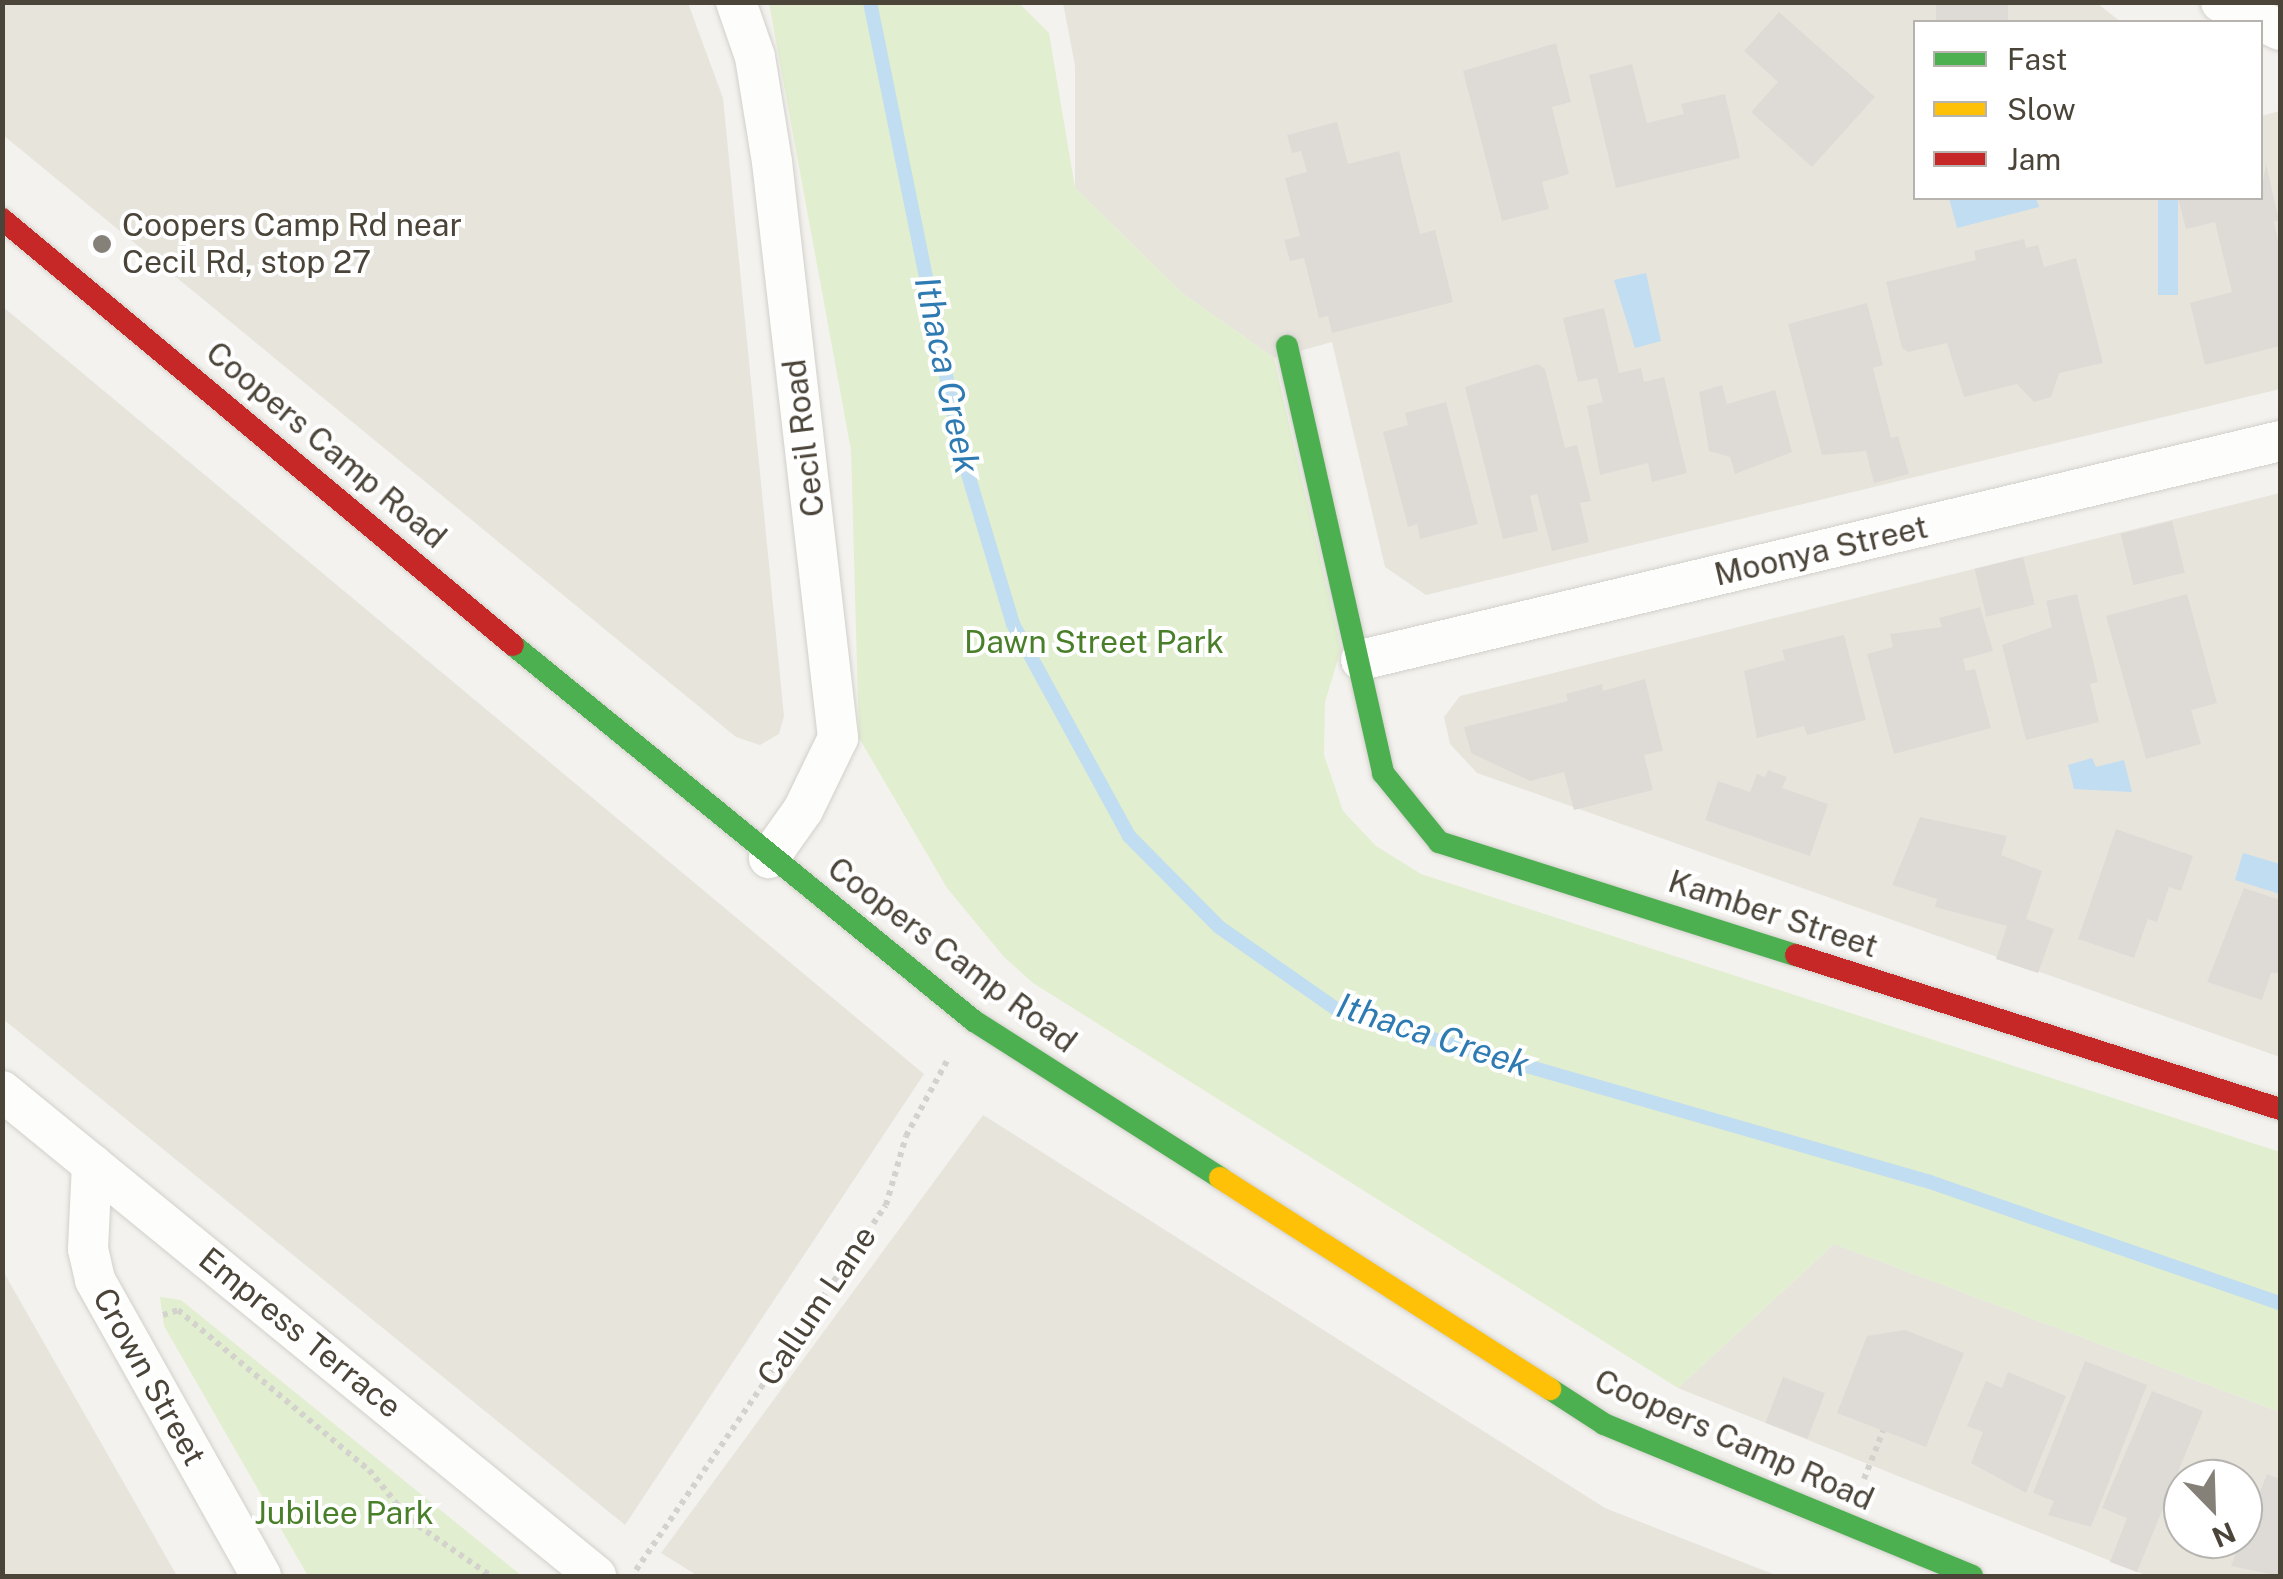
<!DOCTYPE html>
<html>
<head>
<meta charset="utf-8">
<style>
  body { margin:0 }
  #map { position:relative; width:2283px; height:1579px; overflow:hidden; background:#f4f2ee; font-family:"Public Sans",sans-serif }
  div>[style] { position:absolute }
  [style*='--x'] { left:calc(var(--x)*1px); top:calc(var(--y)*1px); width:calc(var(--w)*1px); rotate:calc(var(--a)*1deg) }
  .residential>* { inset:0; background:#e7e4dc }
  .green>* { inset:0; background:#e1eecf }
  .water>* { inset:0; background:#c0ddf1; transform-origin:0 0 }
  .stream>* { height:14px; margin:-7px; padding:0 7px; transform-origin:7px; border-radius:7px; background:#c0ddf1 }
  .building>* { inset:0; background:#dedbd6; transform-origin:0 0 }
  .path>* { height:6px; margin-top:-3px; transform-origin:0; background:repeating-linear-gradient(90deg,#d3d2cc 0 5px,transparent 0 10px) }
  .roads { filter:drop-shadow(0 0 2px #d2d0cb) drop-shadow(0 0 2px #d2d0cb) }
  .street>* { height:40px; margin:-20px; padding:0 20px; transform-origin:20px; border-radius:20px; background:#fdfdfc }
  .fast>* { height:22px; margin:-11px; padding:0 11px; transform-origin:11px; border-radius:11px; background:#4caf50 }
  .slow>* { height:22px; margin:-11px; padding:0 11px; transform-origin:11px; border-radius:11px; background:#ffc107 }
  .jam>* { height:22px; margin:-11px; padding:0 11px; transform-origin:11px; border-radius:11px; background:#c62828 }
  .dots>* { width:28px; height:28px; translate:-50% -50%; box-sizing:border-box; border:5px solid #fff; border-radius:50% }
  span { translate:-50% -50%; white-space:nowrap; text-align:center; line-height:1.15; -webkit-text-stroke:8px #fff; paint-order:stroke }
  .poi-label { font-size:32px; color:#4b4439 }
  .left { translate:0 -50%; text-align:left }
  .street-label { font-size:32px; color:#4b4439 }
  .park-label { font-size:32px; color:#4a7f2a }
  .water-label { font-size:35px; color:#2e7ab2; font-style:italic }
  .frame { position:absolute; inset:0; border:5px solid #4b4439; pointer-events:none }
  .legend { position:absolute; left:1913px; top:20px; width:350px; height:180px; box-sizing:border-box; background:#fff; border:2px solid #b7b4b0; margin:0; padding:12px 18px; list-style:none; font-size:30px; color:#4b4439 }
  .legend li { display:flex; align-items:center; gap:20px; height:50px }
  .legend b { width:50px; border:2px solid #b7b4b0 }
  .north { position:absolute; left:2163px; top:1459px; width:100px; height:100px; box-sizing:border-box; background:#fff; border:2px solid #b7b4b0; border-radius:50%; rotate:157deg; font-size:28px; font-weight:700; line-height:40px; text-align:center; color:#4b4439 }
  .north::after { content:''; display:block; margin:auto; width:35px; height:45px; background:#868178; clip-path:polygon(50% 0,100% 100%,50% 72%,0 100%) }
</style>
</head>
<body>
<div id="map">
  <div class="residential">
    <div style="clip-path:polygon(3px 2px,688px 3px,723px 98px,784px 716px,779px 734px,760px 745px,736px 737px,3px 135px)"></div>
    <div style="clip-path:polygon(1063px 3px,2097px 3px,2121px 22px,1916px 22px,1916px 198px,2260px 198px,2261px 116px,2280px 111px,2280px 389px,1426px 595px,1385px 567px,1332px 342px,1274px 358px,1182px 293px,1075px 188px,1075px 66px)"></div>
    <div style="clip-path:polygon(2px 306px,924px 1074px,625px 1525px,3px 1019px)"></div>
    <div style="clip-path:polygon(2280px 493px,2280px 1057px,1477px 773px,1450px 744px,1444px 717px,1460px 696px)"></div>
    <div style="clip-path:polygon(983px 1115px,1605px 1508px,1778px 1576px,698px 1576px,661px 1553px)"></div>
    <div style="clip-path:polygon(evenodd,1834px 1244px,2280px 1412px,2280px 1576px,2148px 1576px,1678px 1388px,1834px 1244px,2183px 1479px,2243px 1479px,2243px 1539px,2183px 1539px,2183px 1479px)"></div>
    <div style="clip-path:polygon(2px 1271px,3px 1271px,177px 1576px,3px 1576px)"></div>
  </div>
  <div class="green">
    <div style="clip-path:polygon(769px 3px,1019px 3px,1049px 33px,1075px 188px,1182px 293px,1274px 358px,1341px 649px,1325px 702px,1324px 755px,1343px 811px,1376px 846px,1421px 874px,2280px 1152px,2280px 1412px,1834px 1244px,1678px 1388px,1033px 983px,1004px 957px,947px 888px,859px 738px,851px 450px)"></div>
    <div style="clip-path:polygon(160px 1297px,181px 1300px,522px 1576px,308px 1576px,164px 1326px)"></div>
  </div>
  <div class="water">
    <div style="clip-path:polygon(1949px 198px,2036px 198px,2039px 207px,1957px 228px)"></div>
    <div style="left:2158px;top:198px;width:20px;height:97px"></div>
    <div style="clip-path:polygon(1646px 273px,1661px 341px,1635px 348px,1614px 280px)"></div>
    <div style="clip-path:polygon(2092px 758px,2096px 767px,2124px 760px,2132px 792px,2074px 789px,2068px 765px)"></div>
    <div style="clip-path:polygon(2243px 853px,2280px 864px,2280px 894px,2235px 880px)"></div>
  </div>
  <div class="stream">
    <div style="--x:870;--y:2;--w:461;--a:78.5"></div>
    <div style="--x:962;--y:454;--w:177;--a:73.3"></div>
    <div style="--x:1013;--y:624;--w:242;--a:61.3"></div>
    <div style="--x:1129;--y:836;--w:128;--a:45.3"></div>
    <div style="--x:1219;--y:927;--w:150;--a:35"></div>
    <div style="--x:1342;--y:1013;--w:612;--a:16.04"></div>
    <div style="--x:1930;--y:1182;--w:370;--a:19.1"></div>
  </div>
  <div class="building">
    <div style="left:1936px;top:2px;width:72px;height:21px"></div>
    <div style="clip-path:polygon(1779px 12px,1875px 97px,1812px 167px,1751px 112px,1778px 82px,1744px 51px)"></div>
    <div style="clip-path:polygon(1556px 43px,1571px 102px,1552px 107px,1569px 174px,1542px 182px,1549px 209px,1502px 221px,1463px 71px)"></div>
    <div style="clip-path:polygon(1632px 64px,1647px 123px,1684px 114px,1681px 104px,1725px 94px,1740px 158px,1616px 188px,1589px 75px)"></div>
    <div style="clip-path:polygon(1337px 122px,1348px 164px,1399px 151px,1420px 234px,1435px 230px,1453px 302px,1332px 333px,1328px 316px,1319px 318px,1304px 258px,1290px 261px,1284px 240px,1300px 236px,1285px 178px,1307px 172px,1301px 151px,1292px 153px,1287px 135px)"></div>
    <div style="clip-path:polygon(2266px 164px,2279px 220px,2274px 222px,2280px 250px,2280px 346px,2205px 365px,2190px 303px,2232px 292px,2215px 222px,2186px 229px,2178px 198px,2260px 198px)"></div>
    <div style="clip-path:polygon(2024px 239px,2026px 248px,2038px 245px,2044px 267px,2076px 258px,2103px 363px,2059px 373px,2051px 397px,2034px 402px,2017px 384px,1964px 397px,1947px 343px,1908px 352px,1902px 348px,1886px 282px,1976px 260px,1974px 251px)"></div>
    <div style="clip-path:polygon(1867px 303px,1883px 365px,1873px 368px,1891px 438px,1898px 436px,1909px 474px,1874px 483px,1866px 451px,1822px 455px,1788px 324px)"></div>
    <div style="clip-path:polygon(1604px 308px,1619px 373px,1641px 368px,1644px 382px,1664px 377px,1687px 473px,1652px 482px,1648px 463px,1600px 475px,1587px 406px,1603px 402px,1597px 378px,1578px 382px,1563px 318px)"></div>
    <div style="clip-path:polygon(1538px 364px,1545px 369px,1565px 448px,1577px 445px,1591px 501px,1580px 503px,1589px 542px,1552px 551px,1537px 494px,1530px 496px,1538px 531px,1503px 539px,1465px 387px)"></div>
    <div style="clip-path:polygon(1722px 385px,1727px 404px,1775px 390px,1792px 452px,1735px 474px,1730px 457px,1709px 451px,1699px 392px)"></div>
    <div style="clip-path:polygon(1446px 402px,1478px 524px,1420px 539px,1417px 524px,1408px 527px,1383px 432px,1408px 425px,1405px 413px)"></div>
    <div style="left:2172px;top:521px;width:53px;height:53px;rotate:76deg"></div>
    <div style="left:2023px;top:557px;width:49px;height:50px;rotate:76deg"></div>
    <div style="clip-path:polygon(2077px 594px,2098px 682px,2090px 684px,2099px 722px,2026px 740px,2002px 645px,2052px 627px,2046px 601px)"></div>
    <div style="clip-path:polygon(2187px 594px,2217px 703px,2191px 710px,2201px 744px,2146px 759px,2106px 616px)"></div>
    <div style="clip-path:polygon(1980px 607px,1993px 651px,1963px 659px,1966px 671px,1975px 669px,1991px 728px,1894px 754px,1867px 654px,1893px 647px,1890px 634px,1942px 627px,1939px 618px)"></div>
    <div style="clip-path:polygon(1844px 635px,1866px 720px,1807px 735px,1804px 726px,1757px 738px,1744px 671px,1785px 660px,1782px 650px)"></div>
    <div style="clip-path:polygon(1645px 679px,1663px 751px,1644px 755px,1653px 790px,1574px 810px,1564px 772px,1530px 781px,1471px 753px,1464px 727px,1568px 701px,1566px 694px,1602px 684px,1603px 691px)"></div>
    <div style="clip-path:polygon(1768px 770px,1787px 777px,1782px 788px,1828px 804px,1810px 856px,1705px 820px,1718px 781px,1750px 792px,1757px 774px,1765px 777px)"></div>
    <div style="clip-path:polygon(1920px 817px,2007px 836px,2001px 855px,2042px 871px,2026px 919px,2054px 929px,2038px 973px,1996px 959px,2007px 926px,1935px 907px,1937px 899px,1892px 885px)"></div>
    <div style="clip-path:polygon(2116px 829px,2193px 856px,2181px 891px,2169px 887px,2157px 922px,2148px 919px,2134px 958px,2078px 939px)"></div>
    <div style="clip-path:polygon(2244px 888px,2280px 900px,2280px 973px,2271px 973px,2262px 1000px,2207px 982px)"></div>
    <div style="clip-path:polygon(1905px 1330px,1964px 1353px,1926px 1447px,1837px 1413px,1867px 1336px)"></div>
    <div style="clip-path:polygon(2085px 1361px,2147px 1385px,2091px 1527px,2048px 1515px,2054px 1501px,2033px 1493px)"></div>
    <div style="clip-path:polygon(2008px 1372px,2066px 1396px,2026px 1493px,1971px 1463px,1983px 1432px,1967px 1426px,1986px 1381px,2002px 1388px)"></div>
    <div style="left:1783px;top:1377px;width:45px;height:49px;rotate:21deg"></div>
    <div style="clip-path:polygon(2152px 1391px,2203px 1411px,2137px 1572px,2110px 1562px,2127px 1518px,2102px 1508px)"></div>
    <div style="clip-path:polygon(2267px 1474px,2280px 1479px,2280px 1576px,2231px 1566px)"></div>
  </div>
  <div class="path">
    <div style="--x:163;--y:1315;--w:16;--a:-18"></div>
    <div style="--x:178;--y:1310;--w:249;--a:40"></div>
    <div style="--x:369;--y:1470;--w:65;--a:50.6"></div>
    <div style="--x:410;--y:1520;--w:98;--a:34.7"></div>
    <div style="--x:1864;--y:1479;--w:52;--a:-68.4"></div>
    <div style="--x:636;--y:1570;--w:442;--a:-55.6"></div>
    <div style="--x:886;--y:1205;--w:72;--a:-73.8"></div>
    <div style="--x:906;--y:1136;--w:88;--a:-61.4"></div>
  </div>
  <div class="roads">
    <div class="street">
      <div style="--x:736;--y:2;--w:58;--a:70.9"></div>
      <div style="--x:755;--y:57;--w:106;--a:80.8"></div>
      <div style="--x:772;--y:162;--w:580;--a:83.46"></div>
      <div style="--x:838;--y:738;--w:80;--a:115.9"></div>
      <div style="--x:803;--y:810;--w:59;--a:125.3"></div>
      <div style="--x:2221;--y:2;--w:65;--a:25.4"></div>
      <div style="--x:1361;--y:660;--w:945;--a:-13.4"></div>
      <div style="--x:2;--y:1091;--w:767;--a:39.23"></div>
      <div style="--x:92;--y:1164;--w:85;--a:92.7"></div>
      <div style="--x:88;--y:1249;--w:32;--a:77"></div>
      <div style="--x:95;--y:1280;--w:339;--a:60.7"></div>
    </div>
    <div class="fast">
      <div style="--x:1287;--y:346;--w:438;--a:77.3"></div>
      <div style="--x:1383;--y:773;--w:89;--a:50.9"></div>
      <div style="--x:1439;--y:842;--w:374;--a:17.6"></div>
      <div style="--x:513;--y:645;--w:595;--a:39.2"></div>
      <div style="--x:974;--y:1021;--w:292;--a:32.5"></div>
      <div style="--x:1550;--y:1389;--w:64;--a:32.9"></div>
      <div style="--x:1604;--y:1424;--w:398;--a:22.4"></div>
    </div>
    <div class="slow">
      <div style="--x:1220;--y:1178;--w:392;--a:32.6"></div>
    </div>
    <div class="jam">
      <div style="--x:2;--y:219;--w:665;--a:39.82"></div>
      <div style="--x:1796;--y:955;--w:508;--a:17.65"></div>
    </div>
  </div>
  <div class="dots">
    <div style="left:102px;top:244px;background:#868178"></div>
  </div>
  <div class="poi-label">
    <span class="left" style="left:122px;top:244px">Coopers Camp Rd near<br>Cecil Rd, stop 27</span>
  </div>
  <div class="street-label">
    <span style="left:804px;top:438px;rotate:-97deg">Cecil Road</span>
    <span style="left:326px;top:445px;rotate:40deg">Coopers Camp Road</span>
    <span style="left:1821px;top:551px;rotate:-13deg">Moonya Street</span>
    <span style="left:1773px;top:914px;rotate:18deg">Kamber Street</span>
    <span style="left:952px;top:955px;rotate:37deg">Coopers Camp Road</span>
    <span style="left:817px;top:1306px;rotate:-56deg">Callum Lane</span>
    <span style="left:300px;top:1333px;rotate:39deg">Empress Terrace</span>
    <span style="left:149px;top:1377px;rotate:61deg">Crown Street</span>
    <span style="left:1734px;top:1440px;rotate:24deg">Coopers Camp Road</span>
  </div>
  <div class="park-label">
    <span style="left:1094px;top:642px">Dawn Street Park</span>
    <span style="left:344px;top:1513px">Jubilee Park</span>
  </div>
  <div class="water-label">
    <span style="left:947px;top:375px;rotate:78deg">Ithaca Creek</span>
    <span style="left:1433px;top:1035px;rotate:18deg">Ithaca Creek</span>
  </div>
  <div class="frame"></div>
  <ul class="legend">
  <li><b style="height:12px;background:#4caf50"></b>Fast</li>
  <li><b style="height:12px;background:#ffc107"></b>Slow</li>
  <li><b style="height:12px;background:#c62828"></b>Jam</li>
  </ul>
  <div class="north">N</div>
</div>
</body>
</html>
